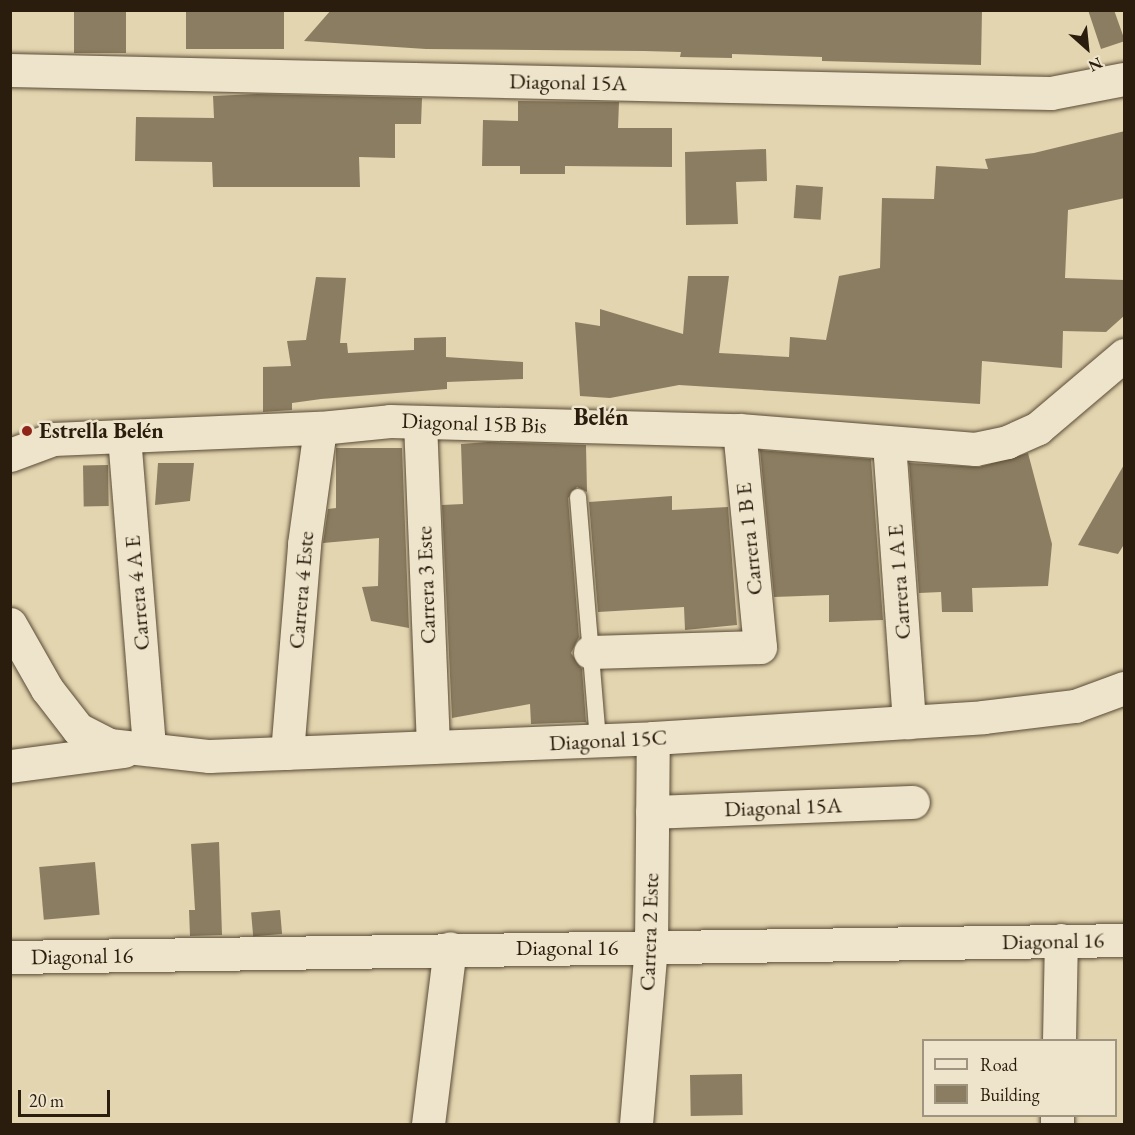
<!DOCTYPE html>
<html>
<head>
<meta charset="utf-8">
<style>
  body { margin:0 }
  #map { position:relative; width:1135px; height:1135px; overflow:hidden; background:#e3d5af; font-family:"EB Garamond",serif }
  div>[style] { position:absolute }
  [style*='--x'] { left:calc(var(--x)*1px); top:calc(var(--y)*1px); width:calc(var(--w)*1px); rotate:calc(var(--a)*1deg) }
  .building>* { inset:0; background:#8b7d61; transform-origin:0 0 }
  .roads { filter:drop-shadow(0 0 2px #594b36) drop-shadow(0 0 2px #594b36) }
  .lane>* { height:16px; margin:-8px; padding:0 8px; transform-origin:8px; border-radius:8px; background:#ede4cb }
  .street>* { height:33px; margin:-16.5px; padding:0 16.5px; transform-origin:16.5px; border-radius:16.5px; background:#ede4cb }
  .dots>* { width:16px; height:16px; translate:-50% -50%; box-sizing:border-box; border:3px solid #ede4cb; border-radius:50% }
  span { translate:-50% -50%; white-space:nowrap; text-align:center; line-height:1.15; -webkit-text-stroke:5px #ede4cb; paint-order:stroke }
  .street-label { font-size:22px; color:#2b1d0d }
  .poi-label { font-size:22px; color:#2b1d0d; font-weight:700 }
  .left { translate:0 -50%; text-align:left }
  .neighbourhood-label { font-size:24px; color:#2b1d0d; font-weight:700 }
  .frame { position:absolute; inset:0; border:12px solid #2b1d0d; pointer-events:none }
  .legend { position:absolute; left:922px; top:1039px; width:195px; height:78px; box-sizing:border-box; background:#ede4cb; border:2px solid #9f947f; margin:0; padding:8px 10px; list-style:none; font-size:18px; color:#2b1d0d }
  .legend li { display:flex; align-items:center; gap:12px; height:30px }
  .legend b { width:30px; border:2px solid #9f947f }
  .north { position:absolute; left:1057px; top:18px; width:60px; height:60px; -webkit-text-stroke:4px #ede4cb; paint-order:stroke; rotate:153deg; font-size:16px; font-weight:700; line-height:24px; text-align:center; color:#2b1d0d }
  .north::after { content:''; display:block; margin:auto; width:21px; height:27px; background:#2b1d0d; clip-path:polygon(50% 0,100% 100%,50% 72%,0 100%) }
  .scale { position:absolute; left:18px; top:1090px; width:92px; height:27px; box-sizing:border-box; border:3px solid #2b1d0d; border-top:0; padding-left:8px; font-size:18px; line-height:21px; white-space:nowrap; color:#2b1d0d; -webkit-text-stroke:4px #ede4cb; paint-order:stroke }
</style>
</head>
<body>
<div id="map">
  <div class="building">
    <div style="left:74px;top:10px;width:52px;height:43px"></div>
    <div style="left:186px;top:10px;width:98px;height:39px"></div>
    <div style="clip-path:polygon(331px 10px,982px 10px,981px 65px,822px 61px,822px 57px,732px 54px,732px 58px,680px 57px,681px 52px,644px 51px,426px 49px,304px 41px)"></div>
    <div style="clip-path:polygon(1088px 10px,1114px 10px,1125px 41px,1101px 49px)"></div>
    <div style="clip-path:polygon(257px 94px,422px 98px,421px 124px,395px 124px,395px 158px,359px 157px,360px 187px,213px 187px,212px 162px,135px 161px,136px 117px,214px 118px,213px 96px)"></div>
    <div style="clip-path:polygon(518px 101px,619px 102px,618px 128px,672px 128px,672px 167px,565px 166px,565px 174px,520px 174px,520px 166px,482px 166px,483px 120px,518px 121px)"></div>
    <div style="clip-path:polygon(1125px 131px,1125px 198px,1068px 210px,1065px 278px,1125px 280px,1125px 315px,1106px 332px,1063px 331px,1062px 368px,982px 361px,980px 404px,679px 385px,610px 398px,580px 396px,575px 322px,600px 326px,600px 309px,683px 334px,688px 276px,729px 276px,719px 353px,789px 357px,790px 337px,826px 340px,839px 276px,880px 268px,882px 198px,934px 199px,936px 166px,988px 169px,985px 159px,1034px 153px)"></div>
    <div style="clip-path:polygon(766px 149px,767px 181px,736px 182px,738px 224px,686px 225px,685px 152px)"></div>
    <div style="left:796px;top:185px;width:27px;height:33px;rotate:4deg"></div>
    <div style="clip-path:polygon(316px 277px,346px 278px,340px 343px,347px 343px,348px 353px,414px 350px,414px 338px,446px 337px,446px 357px,523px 362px,523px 379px,447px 382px,447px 389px,321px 399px,292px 403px,292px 410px,263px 412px,263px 367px,291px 366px,287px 341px,306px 340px)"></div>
    <div style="clip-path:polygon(488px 442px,586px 445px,587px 492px,577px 487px,568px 498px,579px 637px,571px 653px,582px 669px,586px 722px,531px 724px,530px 704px,452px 718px,442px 505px,463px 504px,461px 444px)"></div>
    <div style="clip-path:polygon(336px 448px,402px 448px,409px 628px,371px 621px,362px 587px,378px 586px,379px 538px,323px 543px,328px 509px,336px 508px)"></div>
    <div style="clip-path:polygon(760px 450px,871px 459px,883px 620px,829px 622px,829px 595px,774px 597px)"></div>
    <div style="clip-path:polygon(1028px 453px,1052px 544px,1048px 586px,972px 588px,973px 612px,942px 612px,941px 592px,919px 593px,909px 463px,979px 467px)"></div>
    <div style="clip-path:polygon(158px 463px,194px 463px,190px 501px,155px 505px)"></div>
    <div style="clip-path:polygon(1125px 463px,1125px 543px,1118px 554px,1078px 545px)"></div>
    <div style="left:108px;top:465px;width:41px;height:25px;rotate:89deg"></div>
    <div style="clip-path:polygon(672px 496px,672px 510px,728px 507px,737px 625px,685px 630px,684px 607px,598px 612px,589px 502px)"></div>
    <div style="clip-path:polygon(219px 842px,222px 935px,190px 936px,189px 910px,195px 910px,191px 844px)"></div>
    <div style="left:95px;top:862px;width:53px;height:56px;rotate:85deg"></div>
    <div style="left:280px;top:910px;width:24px;height:29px;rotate:85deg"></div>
    <div style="left:742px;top:1074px;width:41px;height:52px;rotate:89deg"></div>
  </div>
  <div class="roads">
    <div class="lane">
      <div style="--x:578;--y:497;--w:245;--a:85.3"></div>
    </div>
    <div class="street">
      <div style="--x:10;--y:70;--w:1041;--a:1.27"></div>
      <div style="--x:1051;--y:93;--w:74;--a:-10.9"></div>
      <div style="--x:420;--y:422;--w:325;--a:87.7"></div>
      <div style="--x:124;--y:436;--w:314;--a:85.4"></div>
      <div style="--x:889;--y:443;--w:280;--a:85.9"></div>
      <div style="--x:10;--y:455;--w:46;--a:-20.4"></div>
      <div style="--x:53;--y:439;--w:267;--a:-2.4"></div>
      <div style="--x:320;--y:428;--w:70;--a:-5.7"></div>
      <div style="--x:390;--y:421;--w:349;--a:1.5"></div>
      <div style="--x:739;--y:430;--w:237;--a:4.6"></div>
      <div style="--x:975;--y:449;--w:33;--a:-12"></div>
      <div style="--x:1007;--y:442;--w:34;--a:-24"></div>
      <div style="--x:1038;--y:428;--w:113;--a:-40.3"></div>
      <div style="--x:10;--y:624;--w:75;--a:60.4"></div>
      <div style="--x:47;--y:689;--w:51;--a:52.2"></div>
      <div style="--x:78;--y:729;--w:35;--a:27"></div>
      <div style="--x:109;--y:745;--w:101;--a:6.3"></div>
      <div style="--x:209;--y:756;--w:444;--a:-2.3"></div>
      <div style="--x:653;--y:738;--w:331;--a:-3.6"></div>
      <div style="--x:983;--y:717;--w:93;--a:-6.8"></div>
      <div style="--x:1075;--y:706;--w:52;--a:-20.2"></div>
      <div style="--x:590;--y:652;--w:170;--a:-1.7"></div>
      <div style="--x:760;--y:647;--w:218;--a:-95.5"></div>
      <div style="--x:287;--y:753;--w:210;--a:-85.3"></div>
      <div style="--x:304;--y:544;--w:117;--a:-82.1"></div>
      <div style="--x:10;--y:766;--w:115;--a:-7.5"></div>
      <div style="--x:652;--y:812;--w:261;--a:-2.2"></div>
      <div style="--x:10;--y:957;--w:1114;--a:-0.87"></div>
      <div style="--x:1059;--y:1040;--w:100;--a:-88.9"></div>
      <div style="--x:428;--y:1124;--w:177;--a:-82.9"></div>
      <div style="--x:636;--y:1124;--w:178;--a:-85.2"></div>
      <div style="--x:651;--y:947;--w:209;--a:-89.5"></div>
      <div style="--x:1057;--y:1124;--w:8;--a:-90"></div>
    </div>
  </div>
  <div class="dots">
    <div style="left:27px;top:431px;background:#8f2418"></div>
  </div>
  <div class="street-label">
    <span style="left:568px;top:82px;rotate:1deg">Diagonal 15A</span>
    <span style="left:474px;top:423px;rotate:2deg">Diagonal 15B Bis</span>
    <span style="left:749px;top:539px;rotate:-96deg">Carrera 1 B E</span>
    <span style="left:899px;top:582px;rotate:-94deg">Carrera 1 A E</span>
    <span style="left:426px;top:585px;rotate:-92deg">Carrera 3 Este</span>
    <span style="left:301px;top:590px;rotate:-85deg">Carrera 4 Este</span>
    <span style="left:137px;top:593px;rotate:-95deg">Carrera 4 A E</span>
    <span style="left:608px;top:740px;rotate:-3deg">Diagonal 15C</span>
    <span style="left:783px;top:807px;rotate:-2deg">Diagonal 15A</span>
    <span style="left:649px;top:932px;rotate:-88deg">Carrera 2 Este</span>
    <span style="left:1053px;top:941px;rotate:-1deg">Diagonal 16</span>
    <span style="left:567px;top:948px">Diagonal 16</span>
    <span style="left:82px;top:956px;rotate:-1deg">Diagonal 16</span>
  </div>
  <div class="poi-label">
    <span class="left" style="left:39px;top:431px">Estrella Belén</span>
  </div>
  <div class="neighbourhood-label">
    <span style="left:601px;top:417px">Belén</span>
  </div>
  <div class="frame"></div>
  <ul class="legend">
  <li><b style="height:8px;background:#ede4cb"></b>Road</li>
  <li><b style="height:16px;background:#8b7d61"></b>Building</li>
  </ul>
  <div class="north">N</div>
  <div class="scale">20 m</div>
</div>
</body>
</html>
